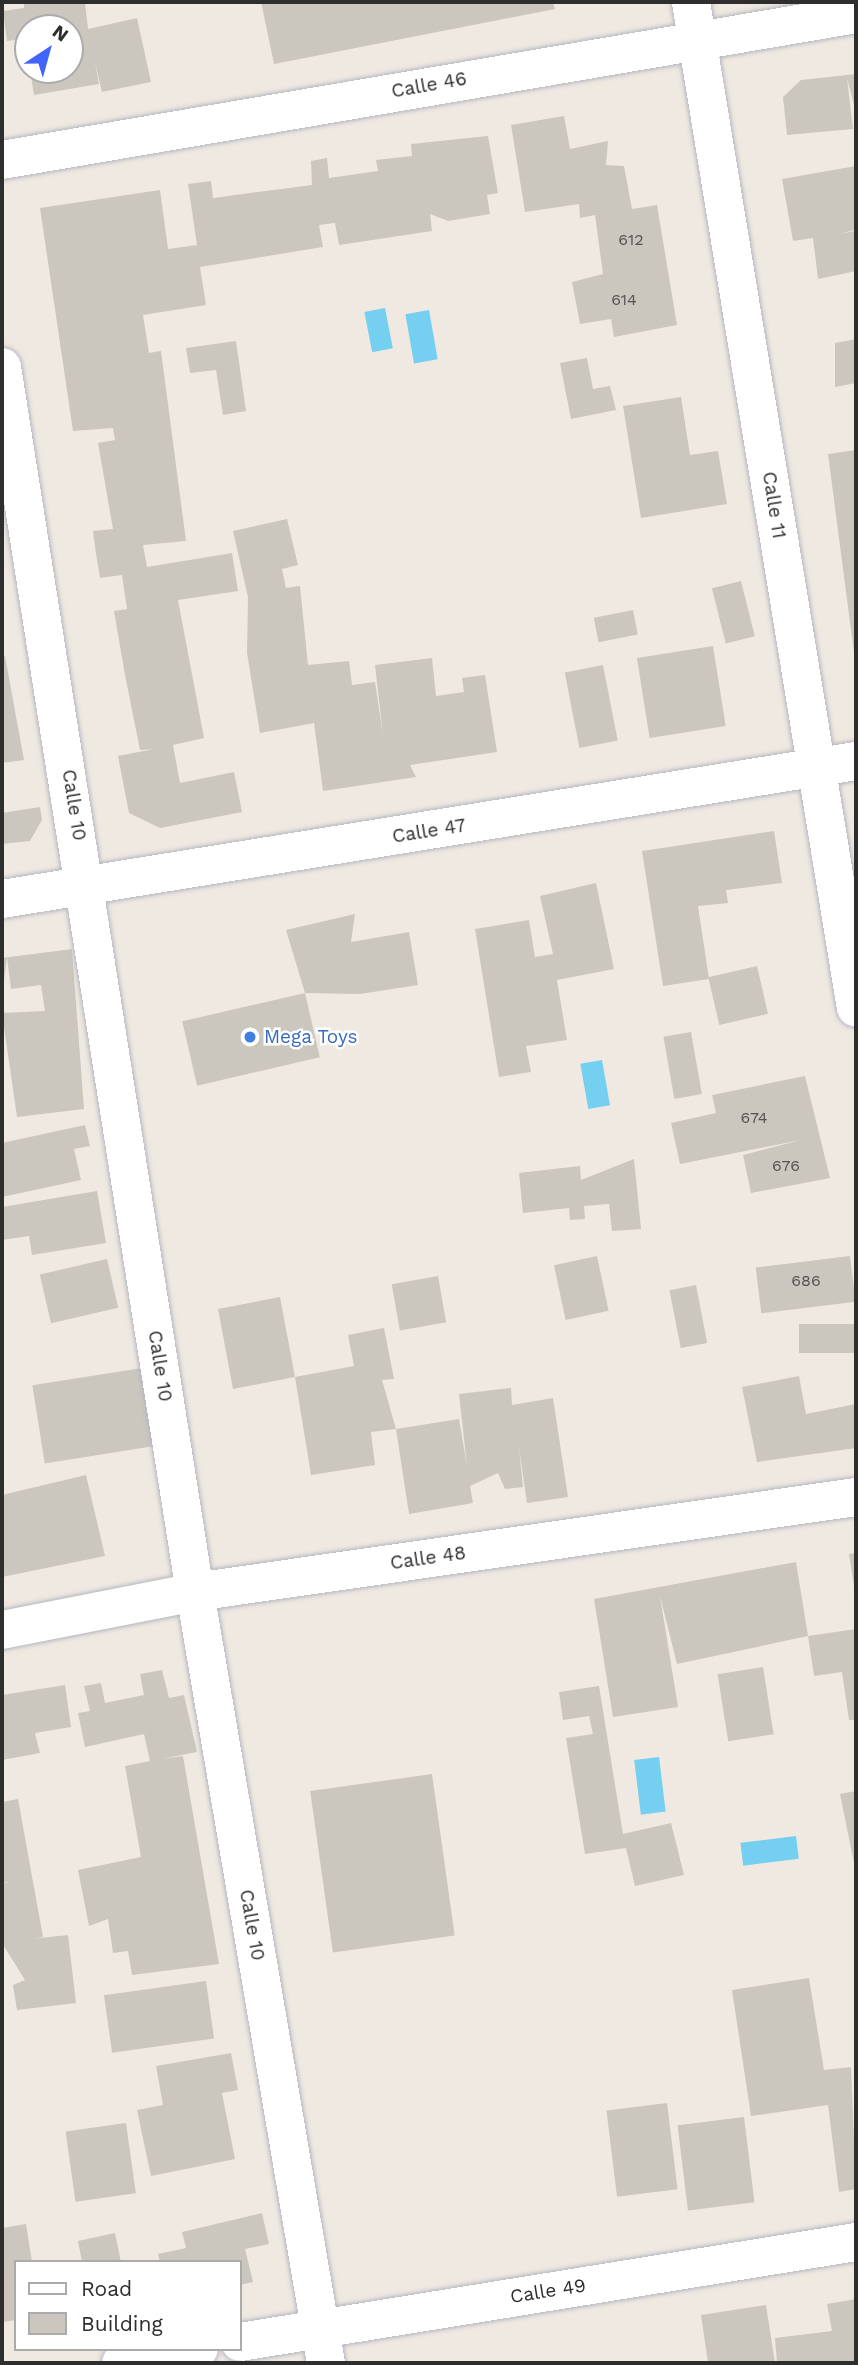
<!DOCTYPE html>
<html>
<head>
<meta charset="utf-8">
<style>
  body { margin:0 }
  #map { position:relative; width:858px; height:2365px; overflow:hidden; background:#efe9e1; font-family:"Work Sans",sans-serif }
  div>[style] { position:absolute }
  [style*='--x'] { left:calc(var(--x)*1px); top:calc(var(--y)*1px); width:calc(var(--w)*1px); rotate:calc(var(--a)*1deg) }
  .water>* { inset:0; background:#75cff0; transform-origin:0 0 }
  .building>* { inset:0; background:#cbc7bf; transform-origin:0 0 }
  .roads { filter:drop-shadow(0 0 2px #b4b7c1) drop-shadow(0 0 2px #b4b7c1) }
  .street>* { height:38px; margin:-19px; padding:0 19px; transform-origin:19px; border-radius:19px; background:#fff }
  .dots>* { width:19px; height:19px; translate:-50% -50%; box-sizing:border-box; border:4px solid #fff; border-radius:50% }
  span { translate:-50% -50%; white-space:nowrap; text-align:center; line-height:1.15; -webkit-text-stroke:5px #fff; paint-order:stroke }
  .number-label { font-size:16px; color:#555452 }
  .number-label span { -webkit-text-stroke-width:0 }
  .street-label { font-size:19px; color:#2e2e2e }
  .shop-label { font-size:19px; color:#366cbe }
  .left { translate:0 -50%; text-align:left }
  .frame { position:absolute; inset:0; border:4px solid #2e2e2e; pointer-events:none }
  .legend { position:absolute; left:14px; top:2260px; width:228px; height:91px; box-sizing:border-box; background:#fff; border:2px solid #ababab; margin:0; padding:9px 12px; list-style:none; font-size:21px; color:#2e2e2e }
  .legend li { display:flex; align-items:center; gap:14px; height:35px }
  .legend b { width:35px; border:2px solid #ababab }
  .north { position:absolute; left:14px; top:14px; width:70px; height:70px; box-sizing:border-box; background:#fff; border:2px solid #ababab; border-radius:50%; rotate:36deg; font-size:19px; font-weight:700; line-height:28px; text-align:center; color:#2e2e2e }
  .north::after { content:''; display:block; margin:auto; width:24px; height:32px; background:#4264fb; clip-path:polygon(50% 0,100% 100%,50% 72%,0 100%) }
</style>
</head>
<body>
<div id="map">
  <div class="water">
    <div style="left:385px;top:308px;width:41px;height:21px;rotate:79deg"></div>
    <div style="left:429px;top:310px;width:50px;height:24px;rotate:80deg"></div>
    <div style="left:602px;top:1060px;width:46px;height:22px;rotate:80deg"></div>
    <div style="left:659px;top:1757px;width:55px;height:25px;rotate:83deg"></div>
    <div style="left:796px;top:1836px;width:23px;height:56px;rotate:83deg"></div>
  </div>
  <div class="building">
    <div style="clip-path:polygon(24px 2px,85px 2px,88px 29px,137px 18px,151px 82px,102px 92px,95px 62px,99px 84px,34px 95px,30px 70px,70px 70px,70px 28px,28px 28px,28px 50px,25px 39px,7px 41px,3px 11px,24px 8px)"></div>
    <div style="clip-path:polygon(261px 2px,553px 2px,555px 9px,274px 64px)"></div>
    <div style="clip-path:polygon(856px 74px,856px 113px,847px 78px,853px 129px,787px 135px,783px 97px,801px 80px)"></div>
    <div style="clip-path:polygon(564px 116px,570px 149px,608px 141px,606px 165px,624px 166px,632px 209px,657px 205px,677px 325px,614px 337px,611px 319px,580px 324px,572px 282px,603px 274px,595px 215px,580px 218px,579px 204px,525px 212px,511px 125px)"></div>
    <div style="clip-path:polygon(488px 136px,498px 193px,487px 195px,490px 214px,448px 221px,430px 214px,432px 231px,339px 245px,335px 223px,319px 225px,323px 247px,200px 267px,206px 305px,143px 315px,149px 353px,161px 351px,186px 541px,143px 545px,147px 567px,232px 553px,238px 591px,178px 600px,204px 738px,173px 745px,180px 783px,234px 772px,242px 812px,160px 828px,129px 813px,118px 756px,154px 749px,140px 750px,125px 675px,114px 611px,127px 609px,122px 575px,100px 578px,96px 554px,93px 531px,113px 529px,98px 443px,115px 440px,113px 428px,73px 431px,40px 208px,160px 190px,168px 249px,197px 245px,188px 184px,211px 181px,213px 198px,312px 185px,311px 161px,327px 158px,329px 178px,378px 171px,376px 160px,412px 156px,411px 144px)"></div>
    <div style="clip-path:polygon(856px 166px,856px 230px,837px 234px,856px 231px,856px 271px,818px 279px,813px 238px,793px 241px,782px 179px)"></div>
    <div style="clip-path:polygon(856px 339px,856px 383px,835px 387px,835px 343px)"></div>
    <div style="clip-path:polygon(236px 341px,246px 411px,223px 415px,216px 370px,190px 373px,186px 348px)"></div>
    <div style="clip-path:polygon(587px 358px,593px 389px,610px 386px,616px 410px,571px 419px,560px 363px)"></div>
    <div style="clip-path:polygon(681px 397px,690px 455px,718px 451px,727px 504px,641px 518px,623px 406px)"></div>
    <div style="clip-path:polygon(856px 450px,856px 653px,854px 653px,828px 454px)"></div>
    <div style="clip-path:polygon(287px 519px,298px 565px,282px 569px,286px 588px,300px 586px,308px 665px,349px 661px,352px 685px,375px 682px,383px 735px,375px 665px,432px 658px,436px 696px,464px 692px,462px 678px,485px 675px,497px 752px,410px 765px,416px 777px,323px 791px,314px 723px,260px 733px,247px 653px,248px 597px,233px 531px)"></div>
    <div style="left:741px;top:581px;width:57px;height:30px;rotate:76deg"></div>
    <div style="left:633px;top:610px;width:25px;height:40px;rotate:79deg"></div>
    <div style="left:713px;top:646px;width:81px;height:77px;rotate:81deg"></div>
    <div style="clip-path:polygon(5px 656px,24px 760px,2px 763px,2px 657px)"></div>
    <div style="left:603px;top:665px;width:77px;height:39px;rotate:79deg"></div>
    <div style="clip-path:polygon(40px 807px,42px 820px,30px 841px,2px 844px,2px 813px)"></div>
    <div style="clip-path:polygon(774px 831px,782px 883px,726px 890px,728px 903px,698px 906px,709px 979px,663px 986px,642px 851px)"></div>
    <div style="clip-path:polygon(596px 883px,614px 969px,557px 980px,567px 1040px,526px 1046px,531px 1072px,499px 1077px,475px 929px,529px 920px,535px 957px,553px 954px,540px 896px)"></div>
    <div style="clip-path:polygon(355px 914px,351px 942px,409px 932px,418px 985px,360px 994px,305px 993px,286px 930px)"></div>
    <div style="clip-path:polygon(72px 949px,84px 1109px,17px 1117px,2px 1013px,45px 1011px,41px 985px,11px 989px,7px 957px,2px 994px,2px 958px)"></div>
    <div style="left:757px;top:966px;width:49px;height:50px;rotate:77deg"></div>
    <div style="left:305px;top:993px;width:66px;height:126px;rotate:77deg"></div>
    <div style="left:691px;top:1032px;width:63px;height:28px;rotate:80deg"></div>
    <div style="clip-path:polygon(805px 1076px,830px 1178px,751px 1193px,743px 1155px,801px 1140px,680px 1164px,671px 1123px,716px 1113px,712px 1095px)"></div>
    <div style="clip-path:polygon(85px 1125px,90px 1146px,74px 1149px,81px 1180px,2px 1197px,2px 1143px)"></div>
    <div style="clip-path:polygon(634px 1159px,641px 1229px,612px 1231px,609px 1204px,584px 1206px,585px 1219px,570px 1220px,569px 1208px,523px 1213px,519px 1173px,580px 1166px,581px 1180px)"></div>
    <div style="clip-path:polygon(97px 1191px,106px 1243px,32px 1255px,29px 1236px,2px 1240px,2px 1207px)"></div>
    <div style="left:597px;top:1256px;width:56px;height:44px;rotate:78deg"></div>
    <div style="left:850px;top:1256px;width:46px;height:95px;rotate:83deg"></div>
    <div style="left:107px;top:1259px;width:50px;height:69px;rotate:77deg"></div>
    <div style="left:438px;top:1276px;width:47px;height:47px;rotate:80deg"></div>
    <div style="left:696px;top:1285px;width:59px;height:27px;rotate:79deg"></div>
    <div style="clip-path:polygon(280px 1297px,295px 1377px,354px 1366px,348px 1335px,384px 1328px,394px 1379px,382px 1380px,396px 1429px,371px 1432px,375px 1465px,311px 1475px,295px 1377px,233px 1389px,218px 1309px)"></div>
    <div style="left:856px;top:1324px;width:29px;height:57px;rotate:90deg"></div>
    <div style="left:142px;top:1368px;width:79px;height:111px;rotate:81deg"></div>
    <div style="clip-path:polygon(799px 1376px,806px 1414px,856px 1404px,856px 1448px,757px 1462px,742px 1387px)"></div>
    <div style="clip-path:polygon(511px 1388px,512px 1405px,553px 1398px,568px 1497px,527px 1503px,519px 1447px,523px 1487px,505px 1489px,498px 1473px,470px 1486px,473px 1503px,409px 1514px,396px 1429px,459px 1419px,467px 1466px,459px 1394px)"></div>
    <div style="clip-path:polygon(86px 1475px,105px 1556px,2px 1577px,2px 1495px)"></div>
    <div style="clip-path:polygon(856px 1553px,856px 1592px,855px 1593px,849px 1554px)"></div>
    <div style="clip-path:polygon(796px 1562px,808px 1636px,677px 1664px,660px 1596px,678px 1707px,613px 1717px,594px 1599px)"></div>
    <div style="clip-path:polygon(856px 1629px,856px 1720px,849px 1720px,842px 1672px,814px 1676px,808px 1636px)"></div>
    <div style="left:763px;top:1667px;width:68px;height:46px;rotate:81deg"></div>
    <div style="clip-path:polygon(162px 1670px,169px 1698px,184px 1695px,197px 1752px,161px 1759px,183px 1756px,219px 1964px,132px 1975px,128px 1951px,113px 1953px,108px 1919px,89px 1926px,78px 1870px,141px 1857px,125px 1766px,150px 1761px,144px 1734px,85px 1747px,78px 1713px,90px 1711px,84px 1686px,101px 1683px,105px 1703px,144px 1695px,140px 1674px)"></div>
    <div style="clip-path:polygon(65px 1685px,71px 1727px,35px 1733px,40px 1753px,2px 1760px,2px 1695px)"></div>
    <div style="clip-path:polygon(599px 1686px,623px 1834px,671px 1823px,684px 1875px,635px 1886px,626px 1848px,585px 1854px,566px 1738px,593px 1734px,589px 1716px,563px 1720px,559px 1692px)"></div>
    <div style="left:432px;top:1774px;width:163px;height:123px;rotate:82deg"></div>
    <div style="clip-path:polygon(856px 1791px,856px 1868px,855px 1868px,840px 1794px)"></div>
    <div style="clip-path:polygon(18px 1799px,43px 1937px,31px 1939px,68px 1935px,76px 2003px,17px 2010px,13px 1985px,25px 1980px,2px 1943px,2px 1883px,10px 1882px,2px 1882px,2px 1802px)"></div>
    <div style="clip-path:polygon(809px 1978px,824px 2070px,851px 2067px,856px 2189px,839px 2192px,828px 2105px,751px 2116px,732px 1990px)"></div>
    <div style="left:206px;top:1981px;width:58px;height:103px;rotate:82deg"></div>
    <div style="clip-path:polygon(231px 2053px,238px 2090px,222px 2093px,235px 2159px,151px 2176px,137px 2110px,163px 2105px,156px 2066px)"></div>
    <div style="left:667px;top:2103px;width:87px;height:61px;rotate:83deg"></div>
    <div style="left:744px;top:2117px;width:86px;height:67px;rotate:83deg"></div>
    <div style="left:126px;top:2123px;width:71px;height:61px;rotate:82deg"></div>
    <div style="clip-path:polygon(262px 2213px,269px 2244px,245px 2249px,253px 2282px,240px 2285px,240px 2262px,160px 2262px,158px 2254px,186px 2248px,182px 2232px)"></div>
    <div style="clip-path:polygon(26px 2224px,32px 2262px,16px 2262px,16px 2320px,2px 2322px,2px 2228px)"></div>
    <div style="clip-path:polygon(115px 2233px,121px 2262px,82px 2262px,78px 2241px)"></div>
    <div style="clip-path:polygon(856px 2299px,856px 2363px,777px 2363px,775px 2338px,832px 2331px,827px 2304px)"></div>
    <div style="clip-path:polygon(766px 2305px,775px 2363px,708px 2363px,701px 2315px)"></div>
  </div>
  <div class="roads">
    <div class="street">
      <div style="--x:691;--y:2;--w:1019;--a:80.69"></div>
      <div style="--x:2;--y:160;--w:866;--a:-9.7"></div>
      <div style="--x:2;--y:367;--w:1240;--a:81.05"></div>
      <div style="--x:195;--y:1592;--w:782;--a:80.36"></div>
      <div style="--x:2;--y:899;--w:865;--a:-9.18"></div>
      <div style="--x:2;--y:1630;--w:197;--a:-11.1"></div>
      <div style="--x:195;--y:1592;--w:668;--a:-8.18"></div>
      <div style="--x:240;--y:2342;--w:624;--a:-9.22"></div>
      <div style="--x:121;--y:2363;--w:79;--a:-10.2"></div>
    </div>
  </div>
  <div class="dots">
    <div style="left:250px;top:1037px;background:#3f7fe0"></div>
  </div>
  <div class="number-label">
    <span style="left:631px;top:240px">612</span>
    <span style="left:624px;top:300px">614</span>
    <span style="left:754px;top:1118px">674</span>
    <span style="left:786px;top:1166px">676</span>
    <span style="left:806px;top:1281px">686</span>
  </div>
  <div class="street-label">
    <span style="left:429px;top:85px;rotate:-10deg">Calle 46</span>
    <span style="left:774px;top:505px;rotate:81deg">Calle 11</span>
    <span style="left:74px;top:805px;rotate:81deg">Calle 10</span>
    <span style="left:429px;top:831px;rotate:-9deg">Calle 47</span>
    <span style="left:160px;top:1366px;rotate:81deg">Calle 10</span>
    <span style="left:428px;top:1558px;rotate:-8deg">Calle 48</span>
    <span style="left:252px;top:1925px;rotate:80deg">Calle 10</span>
    <span style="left:548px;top:2291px;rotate:-9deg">Calle 49</span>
  </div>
  <div class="shop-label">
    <span class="left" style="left:264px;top:1037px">Mega Toys</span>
  </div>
  <div class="frame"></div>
  <ul class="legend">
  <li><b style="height:9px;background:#fff"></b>Road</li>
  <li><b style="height:19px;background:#cbc7bf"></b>Building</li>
  </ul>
  <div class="north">N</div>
</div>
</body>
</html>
